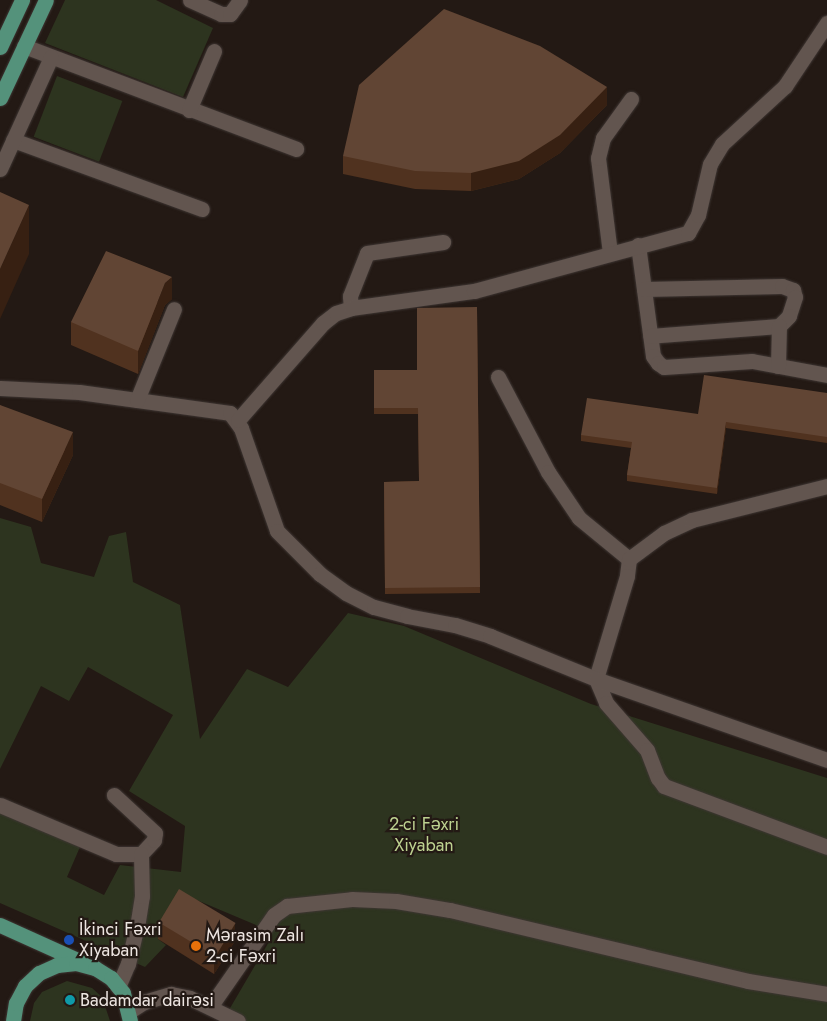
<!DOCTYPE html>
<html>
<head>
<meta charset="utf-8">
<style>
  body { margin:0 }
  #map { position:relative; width:827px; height:1021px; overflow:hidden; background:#231914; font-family:Jost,sans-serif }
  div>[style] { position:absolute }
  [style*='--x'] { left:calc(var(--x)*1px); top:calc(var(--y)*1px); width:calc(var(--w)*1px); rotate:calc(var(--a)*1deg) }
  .green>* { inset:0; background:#2d341f; transform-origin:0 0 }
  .roads { filter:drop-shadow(0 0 1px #3e3633) drop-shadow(0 0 1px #3e3633) }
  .minor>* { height:15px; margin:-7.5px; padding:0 7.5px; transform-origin:7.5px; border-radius:7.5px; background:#62554f }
  .major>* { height:15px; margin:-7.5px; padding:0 7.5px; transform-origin:7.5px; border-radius:7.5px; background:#54927b }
  .wall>* { inset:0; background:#50321f }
  .shaded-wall>* { inset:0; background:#372012 }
  .building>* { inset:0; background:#614534; transform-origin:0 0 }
  .dots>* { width:14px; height:14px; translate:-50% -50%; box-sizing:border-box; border:2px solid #231914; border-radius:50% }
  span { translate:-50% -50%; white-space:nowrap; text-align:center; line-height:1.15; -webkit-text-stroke:4.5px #231914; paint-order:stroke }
  .park-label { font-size:18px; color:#bdd190 }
  .poi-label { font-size:18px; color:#ede5e1 }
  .left { translate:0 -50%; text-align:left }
</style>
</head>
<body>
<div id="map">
  <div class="green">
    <div style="clip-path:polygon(65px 0,156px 0,213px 28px,183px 97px,45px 43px)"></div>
    <div style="left:57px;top:76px;width:70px;height:65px;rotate:21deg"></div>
    <div style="clip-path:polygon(0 518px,31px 527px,41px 563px,94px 577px,109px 536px,126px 532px,133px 582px,180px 605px,200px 739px,247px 669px,288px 687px,348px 613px,404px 626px,591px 704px,827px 778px,827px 1021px,240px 1021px,226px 1015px,270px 940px,263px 928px,180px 893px,158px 939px,166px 945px,145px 967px,0 903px,0 812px,80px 847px,67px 877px,104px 895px,120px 865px,181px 872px,185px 826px,129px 791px,173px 715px,88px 667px,69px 701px,41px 686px,0 769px)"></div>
    <div style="clip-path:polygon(67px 981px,92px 988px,102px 997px,110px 1021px,30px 1021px,34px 1003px,42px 992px)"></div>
  </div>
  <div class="roads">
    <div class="minor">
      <div style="--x:190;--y:0;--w:34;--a:24"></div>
      <div style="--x:221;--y:14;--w:9;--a:0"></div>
      <div style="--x:230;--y:14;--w:17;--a:-54"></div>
      <div style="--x:24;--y:46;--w:291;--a:20.7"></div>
      <div style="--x:189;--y:110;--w:64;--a:-67"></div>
      <div style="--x:13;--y:140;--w:201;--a:20.1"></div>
      <div style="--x:0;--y:169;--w:123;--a:-65.5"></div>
      <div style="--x:638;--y:245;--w:112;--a:82.3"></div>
      <div style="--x:653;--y:356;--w:9;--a:54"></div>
      <div style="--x:658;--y:363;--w:7;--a:34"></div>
      <div style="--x:664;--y:367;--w:88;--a:-3.9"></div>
      <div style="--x:752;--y:361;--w:76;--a:10.6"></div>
      <div style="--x:610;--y:253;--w:96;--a:-97.2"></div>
      <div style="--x:598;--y:158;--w:21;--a:-76"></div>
      <div style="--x:603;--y:138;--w:48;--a:-54.3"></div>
      <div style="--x:644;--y:289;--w:138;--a:-1.2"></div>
      <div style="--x:782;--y:286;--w:12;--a:20"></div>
      <div style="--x:793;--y:290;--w:7;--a:74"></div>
      <div style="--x:795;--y:297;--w:20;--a:108"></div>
      <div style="--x:789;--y:316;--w:14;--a:135"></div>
      <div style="--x:779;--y:326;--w:129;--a:175.6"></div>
      <div style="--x:351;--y:308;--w:12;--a:-95"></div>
      <div style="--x:350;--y:296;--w:46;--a:-68.4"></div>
      <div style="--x:367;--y:253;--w:77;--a:-8.2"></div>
      <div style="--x:778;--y:366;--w:40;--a:-88.6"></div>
      <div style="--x:498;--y:377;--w:107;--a:62.2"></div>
      <div style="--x:548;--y:472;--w:55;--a:56"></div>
      <div style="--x:579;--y:518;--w:65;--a:39.4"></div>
      <div style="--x:629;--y:559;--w:17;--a:97"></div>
      <div style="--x:627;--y:576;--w:108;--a:106.8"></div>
      <div style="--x:596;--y:679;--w:26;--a:67"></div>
      <div style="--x:606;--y:703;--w:62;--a:48.9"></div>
      <div style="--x:647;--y:750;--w:30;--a:69"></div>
      <div style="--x:658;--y:778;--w:10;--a:53"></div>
      <div style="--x:664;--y:786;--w:174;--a:20.5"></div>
      <div style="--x:0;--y:388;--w:79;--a:2.9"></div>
      <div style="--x:79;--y:392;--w:152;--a:7.9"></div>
      <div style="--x:230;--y:413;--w:19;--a:54"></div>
      <div style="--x:241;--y:428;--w:109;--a:70.7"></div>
      <div style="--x:277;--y:531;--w:61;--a:45"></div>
      <div style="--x:320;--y:574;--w:32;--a:36"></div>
      <div style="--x:346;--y:593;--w:31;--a:27"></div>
      <div style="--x:374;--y:607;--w:34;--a:15"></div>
      <div style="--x:407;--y:616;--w:49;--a:10.6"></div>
      <div style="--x:455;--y:625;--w:37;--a:17"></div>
      <div style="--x:490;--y:636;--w:114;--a:22.1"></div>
      <div style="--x:596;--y:679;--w:245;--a:19.3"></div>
      <div style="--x:137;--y:400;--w:98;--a:-67.9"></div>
      <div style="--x:238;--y:420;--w:129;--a:-48.8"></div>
      <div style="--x:323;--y:323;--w:16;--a:-38"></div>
      <div style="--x:336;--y:313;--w:16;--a:-18"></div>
      <div style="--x:351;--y:308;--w:124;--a:-7.9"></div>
      <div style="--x:474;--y:291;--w:222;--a:-15.2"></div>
      <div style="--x:688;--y:233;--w:21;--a:-61"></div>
      <div style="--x:698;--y:215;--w:52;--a:-76.8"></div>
      <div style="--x:710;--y:164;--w:23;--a:-59"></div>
      <div style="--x:722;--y:144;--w:86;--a:-42.6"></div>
      <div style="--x:785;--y:86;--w:76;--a:-56.3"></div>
      <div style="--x:629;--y:559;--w:44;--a:-36.6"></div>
      <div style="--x:664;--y:533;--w:31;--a:-25"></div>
      <div style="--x:692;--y:520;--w:139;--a:-14.1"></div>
      <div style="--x:0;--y:805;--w:126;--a:22.9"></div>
      <div style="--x:116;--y:854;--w:25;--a:0"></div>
      <div style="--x:141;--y:854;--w:19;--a:-47"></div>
      <div style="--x:154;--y:840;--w:7;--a:-82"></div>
      <div style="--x:155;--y:833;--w:56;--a:-137.2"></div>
      <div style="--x:118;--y:987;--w:25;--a:-67"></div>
      <div style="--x:128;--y:964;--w:44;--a:-76.9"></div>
      <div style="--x:138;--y:921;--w:25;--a:-81"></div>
      <div style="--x:142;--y:896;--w:42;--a:-91.4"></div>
      <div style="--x:210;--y:1007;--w:112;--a:-55.2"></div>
      <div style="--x:274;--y:915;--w:16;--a:-35"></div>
      <div style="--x:287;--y:906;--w:65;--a:-6.1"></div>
      <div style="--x:352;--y:899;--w:44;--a:2.6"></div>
      <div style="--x:396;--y:901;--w:55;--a:9.5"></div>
      <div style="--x:450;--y:910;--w:306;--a:13.4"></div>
      <div style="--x:748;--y:981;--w:80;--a:9.3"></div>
      <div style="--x:130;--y:1011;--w:17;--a:-33"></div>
      <div style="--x:144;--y:1002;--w:28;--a:-17"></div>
      <div style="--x:171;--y:994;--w:19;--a:12"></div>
      <div style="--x:190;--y:998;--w:53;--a:25.6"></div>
    </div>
    <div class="major">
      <div style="--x:0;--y:47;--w:52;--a:-64.9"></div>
      <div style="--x:0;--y:98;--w:108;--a:-64.9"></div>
      <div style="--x:0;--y:925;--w:90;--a:24.3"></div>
      <div style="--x:13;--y:1021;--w:18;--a:-81"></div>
      <div style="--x:16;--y:1003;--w:19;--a:-62"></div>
      <div style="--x:25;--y:986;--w:19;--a:-43"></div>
      <div style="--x:39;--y:973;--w:20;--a:-24"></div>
      <div style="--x:57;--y:965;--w:19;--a:-6"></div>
      <div style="--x:76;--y:963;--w:20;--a:15"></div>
      <div style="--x:95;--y:968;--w:19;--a:32"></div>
      <div style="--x:111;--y:978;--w:19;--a:51"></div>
      <div style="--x:123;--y:993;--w:29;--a:76"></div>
    </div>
  </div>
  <div class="wall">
    <div style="clip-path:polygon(607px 105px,560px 153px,519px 179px,471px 191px,415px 189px,343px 174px,343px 156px)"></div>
    <div style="clip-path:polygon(172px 299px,165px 305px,138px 374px,71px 345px,71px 322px)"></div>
    <div style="clip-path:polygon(477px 307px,480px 593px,385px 594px,384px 482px,419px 481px,418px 414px,374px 414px,374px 370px,417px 370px)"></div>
    <div style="clip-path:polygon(827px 393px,827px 443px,726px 428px,717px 494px,627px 481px,627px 475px,631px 448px,581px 441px,581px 435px)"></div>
    <div style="clip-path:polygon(0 405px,73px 455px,42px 522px,0 505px)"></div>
    <div style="clip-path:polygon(158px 922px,235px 941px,214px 974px,158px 939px)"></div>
  </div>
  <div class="shaded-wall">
    <div style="clip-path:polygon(607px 87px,607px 105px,560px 153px,519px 179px,471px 191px,471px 173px)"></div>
    <div style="clip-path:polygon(29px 205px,29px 254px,0 319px,0 269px)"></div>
    <div style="clip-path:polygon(172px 277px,172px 299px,165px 305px,138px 374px,138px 351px,165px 283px)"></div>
    <div style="clip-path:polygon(726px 422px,726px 428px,717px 494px,717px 488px)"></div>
    <div style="clip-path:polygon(73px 432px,73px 455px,42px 522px,42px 499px)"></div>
    <div style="clip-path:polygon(235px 923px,235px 941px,214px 974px,214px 956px)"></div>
  </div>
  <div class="building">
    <div style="clip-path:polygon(444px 9px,540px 46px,607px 87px,560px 135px,519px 161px,471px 173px,415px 171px,343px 156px,359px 85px)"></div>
    <div style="clip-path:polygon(0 192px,29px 205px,0 269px)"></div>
    <div style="clip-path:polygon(106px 251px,172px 277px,165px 283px,138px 351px,71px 322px)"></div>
    <div style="clip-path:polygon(477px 307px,480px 587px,385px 588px,384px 482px,419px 481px,418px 408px,374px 408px,374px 370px,417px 370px,417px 308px)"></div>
    <div style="clip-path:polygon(704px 375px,827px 393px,827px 437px,726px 422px,717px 488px,627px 475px,632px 442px,581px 435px,587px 398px,698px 414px)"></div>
    <div style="clip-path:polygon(0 405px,73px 432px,42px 499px,0 483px)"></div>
    <div style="left:179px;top:889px;width:66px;height:39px;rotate:31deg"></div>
  </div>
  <div class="dots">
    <div style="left:69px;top:940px;background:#1a4fb4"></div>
    <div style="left:196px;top:946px;background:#e8710a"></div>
    <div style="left:70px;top:1000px;background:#0f9aa8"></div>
  </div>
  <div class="park-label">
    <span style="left:424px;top:835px">2-ci Fəxri<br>Xiyaban</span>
  </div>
  <div class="poi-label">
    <span class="left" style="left:79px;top:940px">İkinci Fəxri<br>Xiyaban</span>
    <span class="left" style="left:206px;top:946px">Mərasim Zalı<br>2-ci Fəxri</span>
    <span class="left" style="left:80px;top:1000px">Badamdar dairəsi</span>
  </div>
</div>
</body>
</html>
